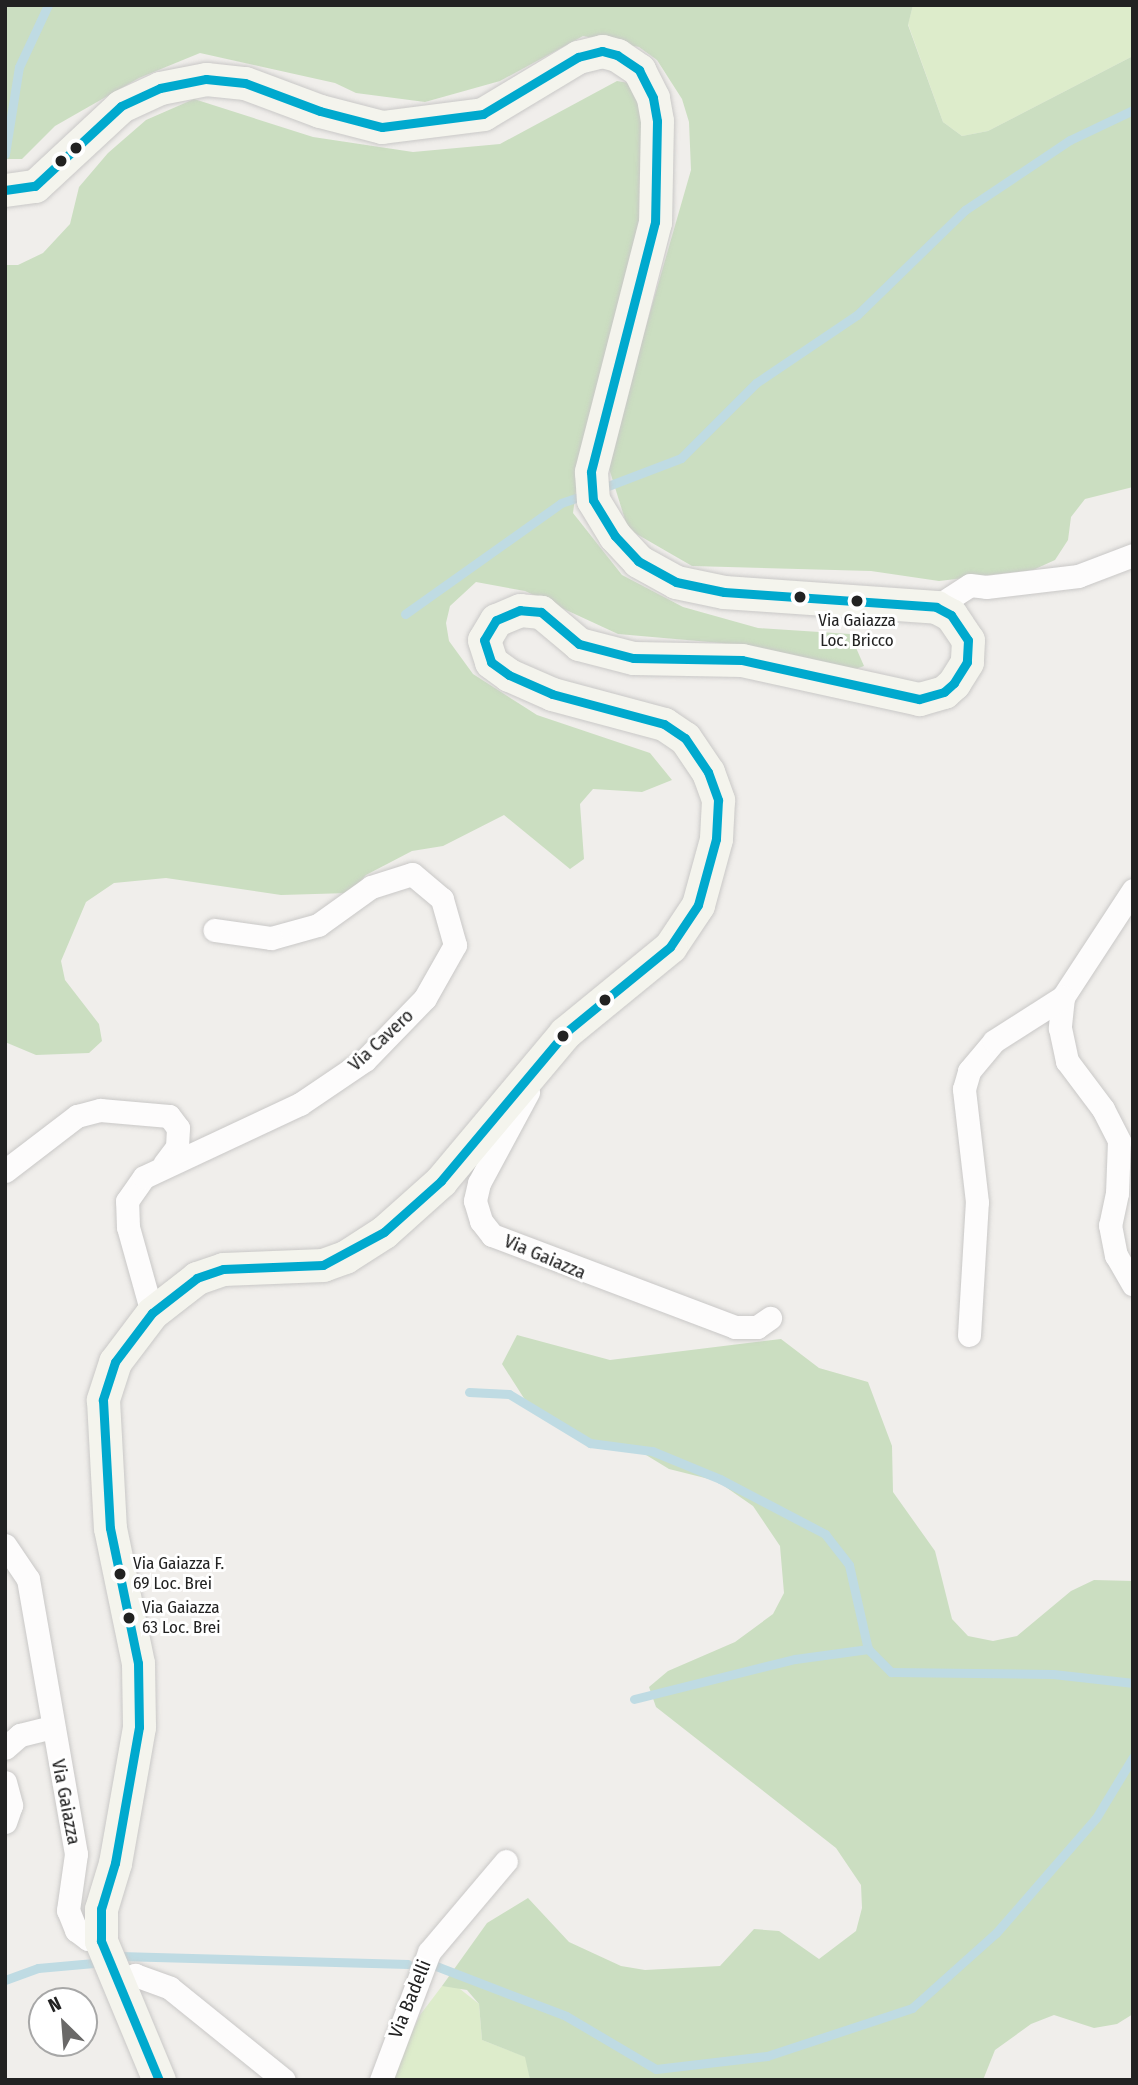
<!DOCTYPE html>
<html>
<head>
<meta charset="utf-8">
<style>
  body { margin:0 }
  #map { position:relative; width:1138px; height:2085px; overflow:hidden; background:#f0eeeb; font-family:"Fira Sans Condensed",sans-serif }
  div>[style] { position:absolute }
  [style*='--x'] { left:calc(var(--x)*1px); top:calc(var(--y)*1px); width:calc(var(--w)*1px); rotate:calc(var(--a)*1deg) }
  .grass>* { inset:0; background:#ddeccb }
  .forest>* { inset:0; background:#cbdec1 }
  .stream>* { height:9px; margin:-4.5px; padding:0 4.5px; transform-origin:4.5px; border-radius:4.5px; background:#bfdbe3 }
  .roads { filter:drop-shadow(0 0 2px #c9c8c7) drop-shadow(0 0 2px #c9c8c7) }
  .minor>* { height:23px; margin:-11.5px; padding:0 11.5px; transform-origin:11.5px; border-radius:11.5px; background:#fdfcfc }
  .secondary>* { height:33px; margin:-16.5px; padding:0 16.5px; transform-origin:16.5px; border-radius:16.5px; background:#f4f4ed }
  .bus-1>* { height:9px; margin:-4.5px; padding:0 4.5px; transform-origin:4.5px; border-radius:4.5px; background:#00a9ce }
  .dots>* { width:19px; height:19px; translate:-50% -50%; box-sizing:border-box; border:4px solid #fff; border-radius:50% }
  span { translate:-50% -50%; white-space:nowrap; text-align:center; line-height:1.15; -webkit-text-stroke:6px #fff; paint-order:stroke }
  .bus-label { font-size:17px; color:#222 }
  .left { translate:0 -50%; text-align:left }
  .street-label { font-size:19px; color:#222 }
  .frame { position:absolute; inset:0; border:7px solid #222; pointer-events:none }
  .north { position:absolute; left:28px; top:1987px; width:70px; height:70px; box-sizing:border-box; background:#fff; border:2px solid #a7a7a7; border-radius:50%; rotate:335deg; font-size:19px; font-weight:700; line-height:28px; text-align:center; color:#222 }
  .north::after { content:''; display:block; margin:auto; width:24px; height:32px; background:#6a6968; clip-path:polygon(50% 0,100% 100%,50% 72%,0 100%) }
</style>
</head>
<body>
<div id="map">
  <div class="grass">
    <div style="clip-path:polygon(913px 5px,1133px 5px,1133px 56px,988px 131px,962px 136px,943px 122px,908px 24px)"></div>
    <div style="clip-path:polygon(455px 1985px,479px 2004px,482px 2040px,526px 2057px,530px 2080px,390px 2080px,420px 2015px,442px 1986px)"></div>
  </div>
  <div class="forest">
    <div style="clip-path:polygon(5px 5px,913px 5px,908px 25px,943px 122px,962px 136px,988px 131px,1133px 56px,1133px 487px,1085px 499px,1071px 517px,1068px 540px,1055px 560px,1033px 570px,939px 581px,871px 571px,692px 566px,628px 529px,607px 462px,691px 170px,689px 122px,682px 99px,657px 60px,639px 47px,583px 36px,500px 81px,425px 102px,356px 93px,335px 83px,200px 53px,139px 78px,55px 126px,22px 159px,5px 159px)"></div>
    <div style="clip-path:polygon(617px 81px,635px 84px,647px 102px,642px 230px,581px 456px,573px 513px,622px 575px,683px 607px,758px 628px,850px 634px,864px 666px,848px 672px,721px 643px,618px 634px,525px 591px,476px 582px,450px 606px,446px 623px,449px 641px,473px 674px,537px 715px,650px 753px,672px 780px,642px 792px,593px 789px,580px 804px,584px 859px,570px 869px,504px 815px,443px 846px,412px 851px,366px 875px,349px 893px,281px 895px,166px 878px,114px 883px,86px 902px,61px 961px,65px 980px,99px 1024px,102px 1041px,89px 1053px,36px 1055px,5px 1042px,5px 265px,18px 265px,43px 253px,70px 224px,79px 187px,108px 153px,146px 120px,194px 99px,313px 137px,413px 152px,500px 144px)"></div>
    <div style="clip-path:polygon(517px 1335px,610px 1360px,781px 1339px,819px 1368px,868px 1382px,892px 1446px,893px 1492px,935px 1551px,952px 1619px,968px 1636px,993px 1641px,1017px 1636px,1071px 1591px,1094px 1580px,1133px 1581px,1133px 2014px,1117px 2024px,1094px 2028px,1054px 2015px,1031px 2024px,995px 2050px,983px 2080px,530px 2080px,525px 2057px,482px 2040px,479px 2004px,467px 1990px,442px 1986px,487px 1923px,528px 1898px,569px 1942px,621px 1966px,645px 1970px,720px 1966px,754px 1929px,779px 1931px,819px 1959px,856px 1931px,862px 1908px,861px 1885px,836px 1848px,656px 1707px,649px 1687px,668px 1671px,735px 1642px,773px 1614px,784px 1593px,780px 1546px,753px 1506px,717px 1481px,669px 1469px,633px 1447px,587px 1440px,527px 1403px,502px 1364px)"></div>
  </div>
  <div class="stream">
    <div style="--x:5;--y:154;--w:88;--a:-80.9"></div>
    <div style="--x:19;--y:67;--w:68;--a:-64.9"></div>
    <div style="--x:600;--y:489;--w:87;--a:-20.9"></div>
    <div style="--x:681;--y:458;--w:106;--a:-45"></div>
    <div style="--x:756;--y:383;--w:122;--a:-34"></div>
    <div style="--x:857;--y:315;--w:151;--a:-44.2"></div>
    <div style="--x:965;--y:210;--w:126;--a:-33.7"></div>
    <div style="--x:1070;--y:140;--w:70;--a:-25.5"></div>
    <div style="--x:405;--y:614;--w:191;--a:-35.4"></div>
    <div style="--x:561;--y:503;--w:28;--a:-19"></div>
    <div style="--x:469;--y:1392;--w:40;--a:2.9"></div>
    <div style="--x:509;--y:1394;--w:95;--a:31.2"></div>
    <div style="--x:590;--y:1443;--w:63;--a:7.4"></div>
    <div style="--x:652;--y:1451;--w:74;--a:22.4"></div>
    <div style="--x:720;--y:1479;--w:119;--a:27.6"></div>
    <div style="--x:825;--y:1534;--w:39;--a:52"></div>
    <div style="--x:849;--y:1565;--w:86;--a:77.3"></div>
    <div style="--x:868;--y:1649;--w:33;--a:45"></div>
    <div style="--x:891;--y:1672;--w:162;--a:0.7"></div>
    <div style="--x:1053;--y:1674;--w:81;--a:6.4"></div>
    <div style="--x:634;--y:1699;--w:166;--a:-14"></div>
    <div style="--x:795;--y:1659;--w:74;--a:-7.8"></div>
    <div style="--x:119;--y:1956;--w:289;--a:1.6"></div>
    <div style="--x:436;--y:1966;--w:139;--a:21"></div>
    <div style="--x:566;--y:2016;--w:104;--a:30.5"></div>
    <div style="--x:656;--y:2069;--w:112;--a:-6.7"></div>
    <div style="--x:767;--y:2056;--w:153;--a:-18.3"></div>
    <div style="--x:912;--y:2008;--w:113;--a:-41.8"></div>
    <div style="--x:996;--y:1933;--w:152;--a:-49"></div>
    <div style="--x:1096;--y:1818;--w:71;--a:-58.8"></div>
    <div style="--x:5;--y:1980;--w:35;--a:-20"></div>
    <div style="--x:38;--y:1968;--w:56;--a:-5.1"></div>
  </div>
  <div class="roads">
    <div class="minor">
      <div style="--x:936;--y:607;--w:40;--a:-32.9"></div>
      <div style="--x:970;--y:585;--w:16;--a:7"></div>
      <div style="--x:986;--y:587;--w:93;--a:-6.8"></div>
      <div style="--x:1078;--y:576;--w:59;--a:-20.9"></div>
      <div style="--x:1133;--y:890;--w:128;--a:123.2"></div>
      <div style="--x:1063;--y:997;--w:31;--a:96"></div>
      <div style="--x:1060;--y:1028;--w:34;--a:78"></div>
      <div style="--x:1067;--y:1061;--w:60;--a:53.1"></div>
      <div style="--x:1103;--y:1109;--w:36;--a:63"></div>
      <div style="--x:1119;--y:1141;--w:52;--a:92.2"></div>
      <div style="--x:1117;--y:1193;--w:33;--a:102"></div>
      <div style="--x:1110;--y:1225;--w:31;--a:79"></div>
      <div style="--x:1116;--y:1255;--w:34;--a:60"></div>
      <div style="--x:528;--y:1092;--w:103;--a:118.3"></div>
      <div style="--x:479;--y:1183;--w:18;--a:103"></div>
      <div style="--x:475;--y:1201;--w:21;--a:73"></div>
      <div style="--x:481;--y:1221;--w:18;--a:52"></div>
      <div style="--x:492;--y:1235;--w:260;--a:20.7"></div>
      <div style="--x:735;--y:1327;--w:22;--a:0"></div>
      <div style="--x:757;--y:1327;--w:16;--a:-35"></div>
      <div style="--x:5;--y:1171;--w:91;--a:-37.4"></div>
      <div style="--x:77;--y:1116;--w:24;--a:-15"></div>
      <div style="--x:100;--y:1110;--w:69;--a:5"></div>
      <div style="--x:169;--y:1116;--w:15;--a:53"></div>
      <div style="--x:178;--y:1128;--w:19;--a:93"></div>
      <div style="--x:177;--y:1147;--w:21;--a:127"></div>
      <div style="--x:152;--y:1313;--w:89;--a:-105.6"></div>
      <div style="--x:128;--y:1227;--w:26;--a:-92"></div>
      <div style="--x:127;--y:1201;--w:29;--a:-55"></div>
      <div style="--x:144;--y:1177;--w:172;--a:-25.1"></div>
      <div style="--x:300;--y:1104;--w:78;--a:-34.1"></div>
      <div style="--x:365;--y:1060;--w:86;--a:-45.9"></div>
      <div style="--x:425;--y:998;--w:61;--a:-60.5"></div>
      <div style="--x:455;--y:945;--w:48;--a:-105.8"></div>
      <div style="--x:442;--y:899;--w:39;--a:-140"></div>
      <div style="--x:412;--y:874;--w:43;--a:162.4"></div>
      <div style="--x:371;--y:887;--w:65;--a:144.4"></div>
      <div style="--x:318;--y:925;--w:49;--a:164.5"></div>
      <div style="--x:271;--y:938;--w:57;--a:-171.9"></div>
      <div style="--x:969;--y:1335;--w:133;--a:-86.6"></div>
      <div style="--x:977;--y:1202;--w:114;--a:-96.6"></div>
      <div style="--x:964;--y:1089;--w:19;--a:-74"></div>
      <div style="--x:969;--y:1071;--w:39;--a:-50"></div>
      <div style="--x:994;--y:1041;--w:82;--a:-32.5"></div>
      <div style="--x:5;--y:1545;--w:41;--a:55.9"></div>
      <div style="--x:28;--y:1579;--w:279;--a:80.1"></div>
      <div style="--x:76;--y:1854;--w:57;--a:98.1"></div>
      <div style="--x:68;--y:1910;--w:22;--a:68"></div>
      <div style="--x:76;--y:1930;--w:15;--a:37"></div>
      <div style="--x:88;--y:1939;--w:13;--a:9"></div>
      <div style="--x:5;--y:1748;--w:20;--a:-41"></div>
      <div style="--x:20;--y:1735;--w:33;--a:-14"></div>
      <div style="--x:5;--y:1782;--w:24;--a:75"></div>
      <div style="--x:11;--y:1805;--w:18;--a:109"></div>
      <div style="--x:116;--y:1981;--w:20;--a:-18"></div>
      <div style="--x:135;--y:1975;--w:37;--a:20"></div>
      <div style="--x:170;--y:1988;--w:146;--a:38.9"></div>
      <div style="--x:381;--y:2080;--w:137;--a:-69.4"></div>
      <div style="--x:429;--y:1952;--w:119;--a:-49.8"></div>
    </div>
    <div class="secondary">
      <div style="--x:5;--y:190;--w:30;--a:-8"></div>
      <div style="--x:35;--y:186;--w:117;--a:-42.9"></div>
      <div style="--x:121;--y:106;--w:43;--a:-24.8"></div>
      <div style="--x:160;--y:88;--w:47;--a:-11.1"></div>
      <div style="--x:206;--y:79;--w:39;--a:6"></div>
      <div style="--x:245;--y:83;--w:80;--a:20.5"></div>
      <div style="--x:320;--y:111;--w:64;--a:14.5"></div>
      <div style="--x:382;--y:127;--w:102;--a:-7.3"></div>
      <div style="--x:483;--y:114;--w:111;--a:-31"></div>
      <div style="--x:578;--y:57;--w:25;--a:-14"></div>
      <div style="--x:602;--y:51;--w:16;--a:15"></div>
      <div style="--x:617;--y:55;--w:27;--a:34"></div>
      <div style="--x:639;--y:70;--w:31;--a:63"></div>
      <div style="--x:653;--y:98;--w:23;--a:80"></div>
      <div style="--x:657;--y:121;--w:101;--a:91.1"></div>
      <div style="--x:655;--y:222;--w:258;--a:104.4"></div>
      <div style="--x:591;--y:472;--w:28;--a:86"></div>
      <div style="--x:593;--y:500;--w:42;--a:58.6"></div>
      <div style="--x:615;--y:536;--w:34;--a:47"></div>
      <div style="--x:638;--y:561;--w:43;--a:28.9"></div>
      <div style="--x:676;--y:582;--w:49;--a:11.8"></div>
      <div style="--x:724;--y:592;--w:213;--a:4"></div>
      <div style="--x:936;--y:607;--w:17;--a:28"></div>
      <div style="--x:951;--y:615;--w:30;--a:56"></div>
      <div style="--x:968;--y:640;--w:22;--a:93"></div>
      <div style="--x:967;--y:662;--w:25;--a:122"></div>
      <div style="--x:954;--y:683;--w:13;--a:138"></div>
      <div style="--x:944;--y:692;--w:26;--a:164"></div>
      <div style="--x:919;--y:699;--w:181;--a:-167.6"></div>
      <div style="--x:742;--y:660;--w:109;--a:-178.9"></div>
      <div style="--x:633;--y:658;--w:56;--a:-165.5"></div>
      <div style="--x:579;--y:644;--w:50;--a:-139.9"></div>
      <div style="--x:541;--y:612;--w:21;--a:-175"></div>
      <div style="--x:520;--y:610;--w:26;--a:157"></div>
      <div style="--x:496;--y:620;--w:23;--a:121"></div>
      <div style="--x:484;--y:640;--w:23;--a:72"></div>
      <div style="--x:491;--y:662;--w:22;--a:36"></div>
      <div style="--x:509;--y:675;--w:47;--a:23.8"></div>
      <div style="--x:552;--y:694;--w:116;--a:15"></div>
      <div style="--x:664;--y:724;--w:25;--a:34"></div>
      <div style="--x:685;--y:738;--w:41;--a:55.9"></div>
      <div style="--x:708;--y:772;--w:30;--a:70"></div>
      <div style="--x:718;--y:800;--w:39;--a:93"></div>
      <div style="--x:716;--y:839;--w:68;--a:105.3"></div>
      <div style="--x:698;--y:905;--w:50;--a:123.7"></div>
      <div style="--x:670;--y:947;--w:136;--a:140.7"></div>
      <div style="--x:565;--y:1033;--w:193;--a:130"></div>
      <div style="--x:441;--y:1181;--w:76;--a:138.2"></div>
      <div style="--x:384;--y:1232;--w:46;--a:147.3"></div>
      <div style="--x:345;--y:1257;--w:23;--a:160"></div>
      <div style="--x:323;--y:1265;--w:100;--a:177.7"></div>
      <div style="--x:223;--y:1269;--w:28;--a:161"></div>
      <div style="--x:197;--y:1278;--w:57;--a:142.1"></div>
      <div style="--x:152;--y:1313;--w:61;--a:127.1"></div>
      <div style="--x:115;--y:1362;--w:40;--a:108"></div>
      <div style="--x:103;--y:1400;--w:128;--a:86.9"></div>
      <div style="--x:110;--y:1528;--w:138;--a:78.3"></div>
      <div style="--x:138;--y:1663;--w:64;--a:89.1"></div>
      <div style="--x:139;--y:1727;--w:138;--a:100"></div>
      <div style="--x:115;--y:1863;--w:48;--a:106.9"></div>
      <div style="--x:101;--y:1909;--w:32;--a:90"></div>
      <div style="--x:101;--y:1941;--w:151;--a:67.4"></div>
    </div>
  </div>
  <div class="bus-1">
    <div style="--x:5;--y:190;--w:30;--a:-8"></div>
    <div style="--x:35;--y:186;--w:117;--a:-42.9"></div>
    <div style="--x:121;--y:106;--w:43;--a:-24.8"></div>
    <div style="--x:160;--y:88;--w:47;--a:-11.1"></div>
    <div style="--x:206;--y:79;--w:39;--a:6"></div>
    <div style="--x:245;--y:83;--w:80;--a:20.5"></div>
    <div style="--x:320;--y:111;--w:64;--a:14.5"></div>
    <div style="--x:382;--y:127;--w:102;--a:-7.3"></div>
    <div style="--x:483;--y:114;--w:111;--a:-31"></div>
    <div style="--x:578;--y:57;--w:25;--a:-14"></div>
    <div style="--x:602;--y:51;--w:16;--a:15"></div>
    <div style="--x:617;--y:55;--w:27;--a:34"></div>
    <div style="--x:639;--y:70;--w:31;--a:63"></div>
    <div style="--x:653;--y:98;--w:23;--a:80"></div>
    <div style="--x:657;--y:121;--w:101;--a:91.1"></div>
    <div style="--x:655;--y:222;--w:258;--a:104.4"></div>
    <div style="--x:591;--y:472;--w:28;--a:86"></div>
    <div style="--x:593;--y:500;--w:42;--a:58.6"></div>
    <div style="--x:615;--y:536;--w:34;--a:47"></div>
    <div style="--x:638;--y:561;--w:43;--a:28.9"></div>
    <div style="--x:676;--y:582;--w:49;--a:11.8"></div>
    <div style="--x:724;--y:592;--w:213;--a:4"></div>
    <div style="--x:936;--y:607;--w:17;--a:28"></div>
    <div style="--x:951;--y:615;--w:30;--a:56"></div>
    <div style="--x:968;--y:640;--w:22;--a:93"></div>
    <div style="--x:967;--y:662;--w:25;--a:122"></div>
    <div style="--x:954;--y:683;--w:13;--a:138"></div>
    <div style="--x:944;--y:692;--w:26;--a:164"></div>
    <div style="--x:919;--y:699;--w:181;--a:-167.6"></div>
    <div style="--x:742;--y:660;--w:109;--a:-178.9"></div>
    <div style="--x:633;--y:658;--w:56;--a:-165.5"></div>
    <div style="--x:579;--y:644;--w:50;--a:-139.9"></div>
    <div style="--x:541;--y:612;--w:21;--a:-175"></div>
    <div style="--x:520;--y:610;--w:26;--a:157"></div>
    <div style="--x:496;--y:620;--w:23;--a:121"></div>
    <div style="--x:484;--y:640;--w:23;--a:72"></div>
    <div style="--x:491;--y:662;--w:22;--a:36"></div>
    <div style="--x:509;--y:675;--w:47;--a:23.8"></div>
    <div style="--x:552;--y:694;--w:116;--a:15"></div>
    <div style="--x:664;--y:724;--w:25;--a:34"></div>
    <div style="--x:685;--y:738;--w:41;--a:55.9"></div>
    <div style="--x:708;--y:772;--w:30;--a:70"></div>
    <div style="--x:718;--y:800;--w:39;--a:93"></div>
    <div style="--x:716;--y:839;--w:68;--a:105.3"></div>
    <div style="--x:698;--y:905;--w:50;--a:123.7"></div>
    <div style="--x:670;--y:947;--w:136;--a:140.7"></div>
    <div style="--x:565;--y:1033;--w:193;--a:130"></div>
    <div style="--x:441;--y:1181;--w:76;--a:138.2"></div>
    <div style="--x:384;--y:1232;--w:69;--a:151.6"></div>
    <div style="--x:323;--y:1265;--w:100;--a:177.7"></div>
    <div style="--x:223;--y:1269;--w:28;--a:161"></div>
    <div style="--x:197;--y:1278;--w:57;--a:142.1"></div>
    <div style="--x:152;--y:1313;--w:61;--a:127.1"></div>
    <div style="--x:115;--y:1362;--w:40;--a:108"></div>
    <div style="--x:103;--y:1400;--w:128;--a:86.9"></div>
    <div style="--x:110;--y:1528;--w:138;--a:78.3"></div>
    <div style="--x:138;--y:1663;--w:64;--a:89.1"></div>
    <div style="--x:139;--y:1727;--w:138;--a:100"></div>
    <div style="--x:115;--y:1863;--w:48;--a:106.9"></div>
    <div style="--x:101;--y:1909;--w:32;--a:90"></div>
    <div style="--x:101;--y:1941;--w:151;--a:67.4"></div>
  </div>
  <div class="dots">
    <div style="left:76px;top:148px;background:#222"></div>
    <div style="left:61px;top:161px;background:#222"></div>
    <div style="left:800px;top:597px;background:#222"></div>
    <div style="left:857px;top:601px;background:#222"></div>
    <div style="left:605px;top:1000px;background:#222"></div>
    <div style="left:563px;top:1036px;background:#222"></div>
    <div style="left:120px;top:1574px;background:#222"></div>
    <div style="left:129px;top:1618px;background:#222"></div>
  </div>
  <div class="bus-label">
    <span style="left:857px;top:631px">Via Gaiazza<br>Loc. Bricco</span>
    <span class="left" style="left:133px;top:1574px">Via Gaiazza F.<br>69 Loc. Brei</span>
    <span class="left" style="left:142px;top:1618px">Via Gaiazza<br>63 Loc. Brei</span>
  </div>
  <div class="street-label">
    <span style="left:381px;top:1040px;rotate:-43deg">Via Cavero</span>
    <span style="left:545px;top:1257px;rotate:23deg">Via Gaiazza</span>
    <span style="left:66px;top:1802px;rotate:79deg">Via Gaiazza</span>
    <span style="left:410px;top:1999px;rotate:-68deg">Via Badelli</span>
  </div>
  <div class="frame"></div>
  <div class="north">N</div>
</div>
</body>
</html>
